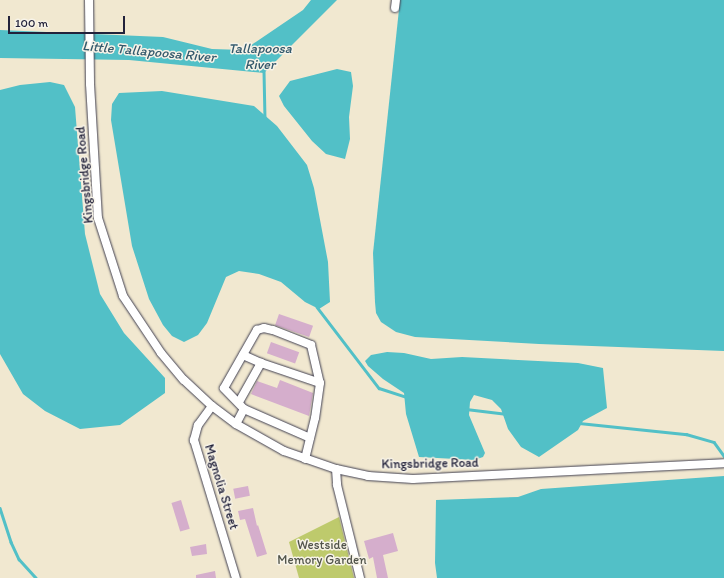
<!DOCTYPE html>
<html>
<head>
<meta charset="utf-8">
<style>
  body { margin:0 }
  #map { position:relative; width:724px; height:578px; overflow:hidden; background:#f1e8d0; font-family:Itim,sans-serif }
  div>[style] { position:absolute }
  [style*='--x'] { left:calc(var(--x)*1px); top:calc(var(--y)*1px); width:calc(var(--w)*1px); rotate:calc(var(--a)*1deg) }
  .green>* { inset:0; background:#beca6c }
  .water>* { inset:0; background:#52c0c7 }
  .stream>* { height:2.5px; margin:-1.25px; padding:0 1.25px; transform-origin:1.25px; border-radius:1.25px; background:#52c0c7 }
  .building>* { inset:0; background:#d5aecc; transform-origin:0 0 }
  .roads { filter:drop-shadow(0 0 1px #414051) drop-shadow(0 0 1px #414051) }
  .minor>* { height:8px; margin:-4px; padding:0 4px; transform-origin:4px; border-radius:4px; background:#fff }
  span { translate:-50% -50%; white-space:nowrap; text-align:center; line-height:1.15; -webkit-text-stroke:3px #f7f3e8; paint-order:stroke }
  .street-label { font-size:13px; color:#22223b }
  .park-label { font-size:13px; color:#51544a }
  .water-label { font-size:14px; color:#33596c; font-style:italic }
  .scale { position:absolute; left:8px; top:16px; width:117px; height:18px; box-sizing:border-box; border:2px solid #22223b; border-top:0; padding-left:5px; font-size:12px; line-height:14px; white-space:nowrap; color:#22223b; -webkit-text-stroke:3px #f7f3e8; paint-order:stroke }
</style>
</head>
<body>
<div id="map">
  <div class="green">
    <div style="clip-path:polygon(339px 517px,354px 578px,299px 578px,289px 542px)"></div>
  </div>
  <div class="water">
    <div style="clip-path:polygon(311px 0,337px 0,264px 73px,129px 60px,0 58px,0 30px,163px 37px,212px 49px,244px 50px,303px 10px)"></div>
    <div style="clip-path:polygon(400px 0,724px 0,724px 351px,539px 344px,415px 337px,396px 332px,381px 322px,376px 313px,375px 302px,373px 253px)"></div>
    <div style="clip-path:polygon(337px 69px,351px 72px,353px 86px,349px 117px,350px 139px,345px 159px,326px 154px,312px 141px,284px 106px,279px 96px,290px 81px)"></div>
    <div style="clip-path:polygon(50px 82px,64px 85px,75px 107px,85px 234px,100px 294px,124px 333px,165px 378px,165px 393px,120px 425px,80px 429px,45px 411px,23px 394px,0 354px,0 90px,20px 85px)"></div>
    <div style="clip-path:polygon(162px 91px,254px 106px,277px 126px,307px 165px,314px 188px,328px 262px,330px 302px,319px 309px,305px 302px,281px 282px,259px 274px,239px 271px,226px 277px,207px 323px,198px 335px,184px 342px,172px 336px,163px 325px,149px 299px,132px 246px,111px 120px,112px 104px,119px 93px)"></div>
    <div style="clip-path:polygon(387px 352px,404px 353px,431px 359px,462px 357px,578px 363px,603px 368px,607px 408px,583px 421px,578px 430px,539px 457px,521px 447px,508px 429px,501px 409px,492px 400px,474px 395px,470px 402px,469px 415px,485px 453px,483px 457px,474px 460px,419px 457px,406px 414px,404px 393px,383px 379px,368px 366px,365px 361px,371px 355px)"></div>
    <div style="clip-path:polygon(724px 476px,724px 578px,437px 578px,435px 563px,436px 500px,518px 497px,541px 489px)"></div>
  </div>
  <div class="stream">
    <div style="--x:264;--y:71;--w:47;--a:88.8"></div>
    <div style="--x:317;--y:307;--w:102;--a:52.6"></div>
    <div style="--x:379;--y:388;--w:29;--a:18"></div>
    <div style="--x:466;--y:409;--w:39;--a:7"></div>
    <div style="--x:579;--y:423;--w:108;--a:5.9"></div>
    <div style="--x:686;--y:434;--w:29;--a:16"></div>
    <div style="--x:714;--y:442;--w:17;--a:54"></div>
    <div style="--x:0;--y:508;--w:36;--a:72"></div>
    <div style="--x:11;--y:542;--w:19;--a:65"></div>
    <div style="--x:19;--y:559;--w:25;--a:48"></div>
  </div>
  <div class="building">
    <div style="left:279px;top:314px;width:36px;height:12px;rotate:19deg"></div>
    <div style="left:271px;top:342px;width:30px;height:12px;rotate:20deg"></div>
    <div style="clip-path:polygon(280px 380px,313px 393px,309px 416px,251px 394px,257px 381px,277px 388px)"></div>
    <div style="left:248px;top:486px;width:10px;height:15px;rotate:79deg"></div>
    <div style="left:181px;top:500px;width:30px;height:10px;rotate:73deg"></div>
    <div style="clip-path:polygon(253px 508px,257px 526px,258px 525px,267px 554px,257px 557px,245px 519px,240px 520px,238px 511px)"></div>
    <div style="clip-path:polygon(393px 533px,398px 551px,383px 555px,388px 578px,377px 578px,373px 557px,369px 559px,364px 541px)"></div>
    <div style="clip-path:polygon(206px 544px,207px 554px,192px 556px,190px 547px)"></div>
    <div style="clip-path:polygon(215px 571px,216px 578px,196px 578px,196px 575px)"></div>
  </div>
  <div class="roads">
    <div class="minor">
      <div style="--x:89;--y:0;--w:84;--a:89.3"></div>
      <div style="--x:90;--y:84;--w:134;--a:86.6"></div>
      <div style="--x:98;--y:218;--w:82;--a:72.2"></div>
      <div style="--x:123;--y:296;--w:69;--a:56.3"></div>
      <div style="--x:161;--y:353;--w:35;--a:50"></div>
      <div style="--x:184;--y:380;--w:38;--a:43"></div>
      <div style="--x:212;--y:406;--w:30;--a:37"></div>
      <div style="--x:236;--y:424;--w:55;--a:29.4"></div>
      <div style="--x:284;--y:451;--w:55;--a:19.1"></div>
      <div style="--x:336;--y:469;--w:33;--a:12"></div>
      <div style="--x:368;--y:476;--w:45;--a:3.8"></div>
      <div style="--x:413;--y:479;--w:311;--a:-2.9"></div>
      <div style="--x:395;--y:8;--w:8;--a:-83"></div>
      <div style="--x:243;--y:355;--w:20;--a:24"></div>
      <div style="--x:239;--y:402;--w:45;--a:-60.6"></div>
      <div style="--x:261;--y:363;--w:62;--a:18.7"></div>
      <div style="--x:212;--y:406;--w:24;--a:126"></div>
      <div style="--x:198;--y:425;--w:16;--a:105"></div>
      <div style="--x:194;--y:440;--w:144;--a:73.1"></div>
      <div style="--x:244;--y:409;--w:72;--a:23.7"></div>
      <div style="--x:236;--y:424;--w:17;--a:-62"></div>
      <div style="--x:244;--y:409;--w:29;--a:-134"></div>
      <div style="--x:224;--y:388;--w:67;--a:-60.4"></div>
      <div style="--x:257;--y:330;--w:7;--a:-16"></div>
      <div style="--x:264;--y:328;--w:9;--a:13"></div>
      <div style="--x:273;--y:330;--w:41;--a:21.5"></div>
      <div style="--x:311;--y:345;--w:39;--a:77"></div>
      <div style="--x:320;--y:383;--w:35;--a:98"></div>
      <div style="--x:315;--y:418;--w:42;--a:103.7"></div>
      <div style="--x:336;--y:469;--w:16;--a:86"></div>
      <div style="--x:337;--y:485;--w:96;--a:76.1"></div>
    </div>
  </div>
  <div class="street-label">
    <span style="left:85px;top:175px;rotate:-95deg">Kingsbridge Road</span>
    <span style="left:430px;top:464px;rotate:-1deg">Kingsbridge Road</span>
    <span style="left:221px;top:487px;rotate:73deg">Magnolia Street</span>
  </div>
  <div class="park-label">
    <span style="left:322px;top:553px">Westside<br>Memory Garden</span>
  </div>
  <div class="water-label">
    <span style="left:260px;top:57px">Tallapoosa<br>River</span>
    <span style="left:149px;top:52px;rotate:5deg">Little Tallapoosa River</span>
  </div>
  <div class="scale">100 m</div>
</div>
</body>
</html>
